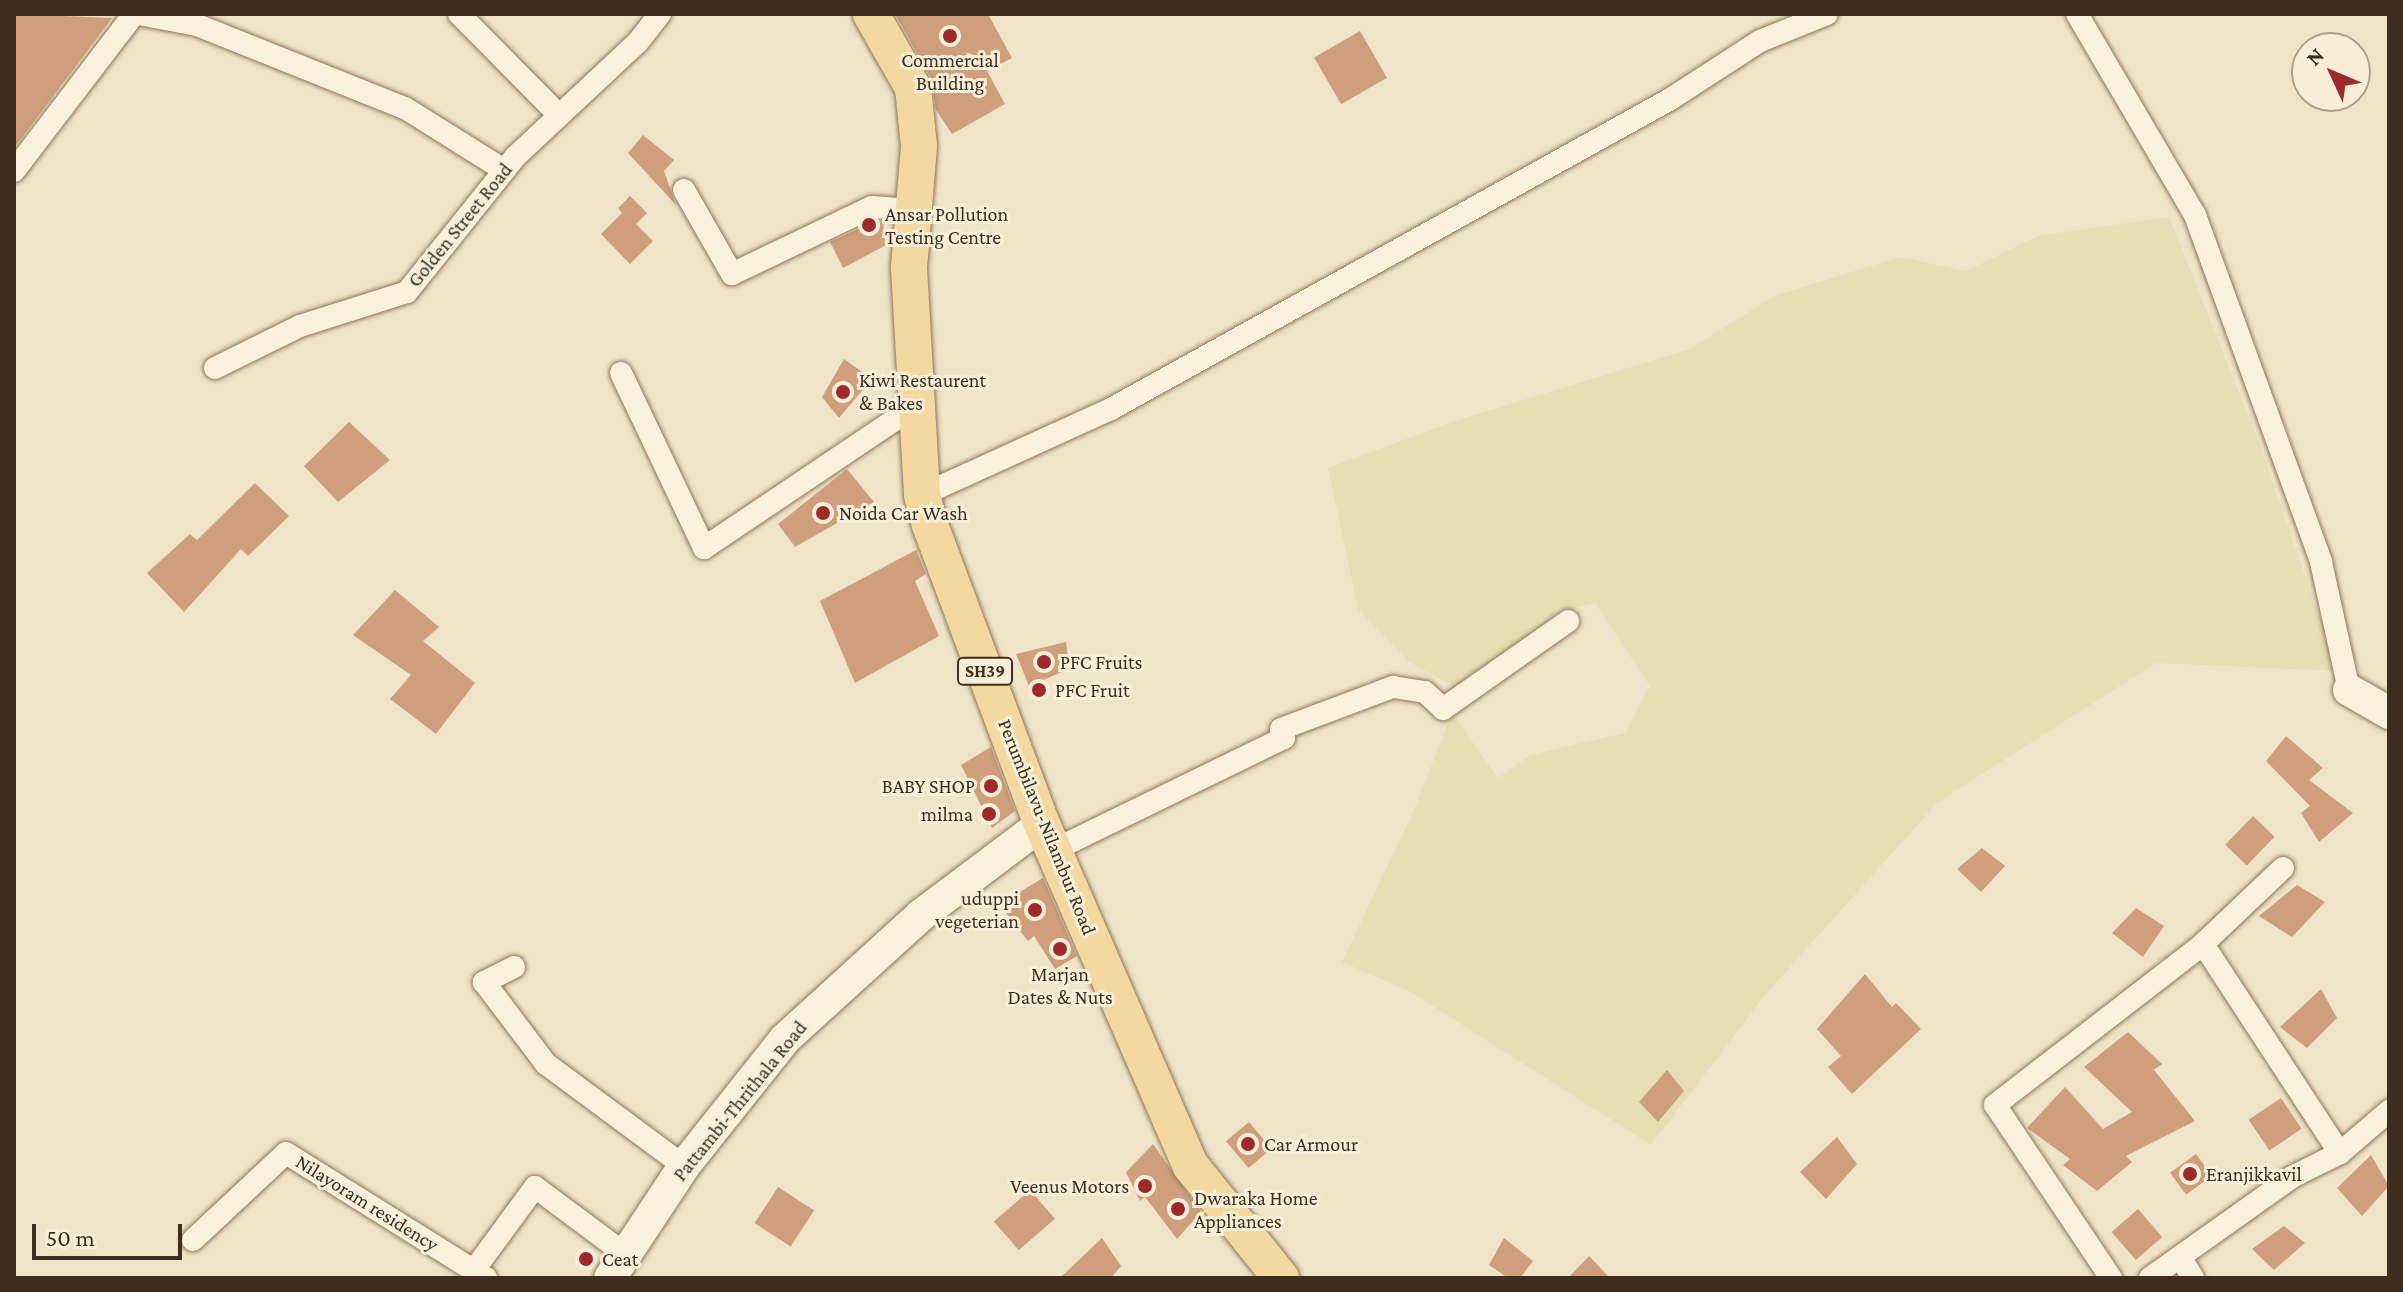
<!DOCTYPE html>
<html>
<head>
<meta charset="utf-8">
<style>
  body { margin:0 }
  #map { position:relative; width:2403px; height:1292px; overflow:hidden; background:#f0e4c8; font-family:"Crimson Pro",serif }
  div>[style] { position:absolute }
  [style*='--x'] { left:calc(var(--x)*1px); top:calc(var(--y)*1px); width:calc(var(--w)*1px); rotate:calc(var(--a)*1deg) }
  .farmland>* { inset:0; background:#e6deb5 }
  .building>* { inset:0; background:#cf9f7d; transform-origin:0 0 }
  .roads { filter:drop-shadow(0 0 2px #8d765c) drop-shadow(0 0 2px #8d765c) }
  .street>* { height:22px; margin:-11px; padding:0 11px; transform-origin:11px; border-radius:11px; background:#faf1dc }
  .secondary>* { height:32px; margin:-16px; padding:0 16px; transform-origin:16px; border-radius:16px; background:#faf1dc }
  .primary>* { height:36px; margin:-18px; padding:0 18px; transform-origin:18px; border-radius:18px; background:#f3d9a0 }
  .dots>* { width:22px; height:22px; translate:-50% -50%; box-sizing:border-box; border:4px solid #f7eed8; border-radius:50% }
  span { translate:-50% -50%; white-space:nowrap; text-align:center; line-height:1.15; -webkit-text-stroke:6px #f7eed8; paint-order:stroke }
  .shield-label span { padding:2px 6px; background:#f7eed8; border:2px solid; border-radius:6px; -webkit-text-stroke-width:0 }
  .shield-label { font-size:18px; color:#3d2e20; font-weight:700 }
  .poi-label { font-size:20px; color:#3d2e20 }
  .left { translate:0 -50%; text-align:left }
  .right { translate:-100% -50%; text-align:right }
  .street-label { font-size:20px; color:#3d2e20 }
  .frame { position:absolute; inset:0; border:16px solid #3d2e20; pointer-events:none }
  .north { position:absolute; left:2291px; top:32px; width:80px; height:80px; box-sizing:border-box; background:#f7eed8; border:2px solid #ada18e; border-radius:50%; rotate:314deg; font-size:22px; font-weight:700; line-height:32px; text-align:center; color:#3d2e20 }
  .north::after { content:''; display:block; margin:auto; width:28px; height:36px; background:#9e2a2b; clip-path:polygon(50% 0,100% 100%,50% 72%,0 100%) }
  .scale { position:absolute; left:32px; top:1224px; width:150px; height:36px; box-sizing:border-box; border:4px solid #3d2e20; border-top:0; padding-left:10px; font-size:24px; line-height:28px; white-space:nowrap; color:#3d2e20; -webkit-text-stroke:6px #f7eed8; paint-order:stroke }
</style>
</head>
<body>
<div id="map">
  <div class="farmland">
    <div style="clip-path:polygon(2169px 217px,2258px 440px,2338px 671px,2156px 663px,1938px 802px,1764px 996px,1651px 1145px,1409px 991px,1342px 962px,1414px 810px,1452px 713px,1498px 778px,1530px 755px,1625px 733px,1650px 686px,1595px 603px,1557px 612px,1466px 693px,1409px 662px,1358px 609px,1328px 468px,1455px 421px,1690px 349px,1774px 296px,1900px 257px,1966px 271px,2038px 236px)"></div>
  </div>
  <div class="building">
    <div style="clip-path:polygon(14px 14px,112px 18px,14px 148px)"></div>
    <div style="clip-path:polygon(895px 14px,988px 14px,1012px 58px,987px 71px,1005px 104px,952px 134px,936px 110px,931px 78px)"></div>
    <div style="left:1360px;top:31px;width:54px;height:53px;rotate:60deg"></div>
    <div style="clip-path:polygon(643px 135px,674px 160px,664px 171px,676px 205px,628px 153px)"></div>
    <div style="clip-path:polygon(630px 196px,647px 213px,636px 224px,653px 241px,630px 264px,601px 234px,622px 213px,618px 208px)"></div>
    <div style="clip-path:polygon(875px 221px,883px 222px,886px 245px,843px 268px,830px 242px)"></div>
    <div style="clip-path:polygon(844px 359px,872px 379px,839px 418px,822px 397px)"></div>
    <div style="clip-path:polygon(349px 422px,390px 460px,338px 502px,304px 466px)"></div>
    <div style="clip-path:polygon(847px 469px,874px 502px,795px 547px,778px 524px)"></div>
    <div style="clip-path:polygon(255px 483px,289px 516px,248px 556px,241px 549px,184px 612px,147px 573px,190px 534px,197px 540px)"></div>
    <div style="clip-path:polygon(916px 550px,926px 574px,915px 581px,939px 636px,855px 683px,820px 601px)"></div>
    <div style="clip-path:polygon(395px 590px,439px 627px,423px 641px,475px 683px,436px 734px,390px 699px,411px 675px,353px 635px)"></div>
    <div style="clip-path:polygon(1066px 642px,1069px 669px,1029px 686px,1016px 654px)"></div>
    <div style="clip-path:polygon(2286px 736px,2323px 768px,2309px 780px,2353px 813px,2319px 842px,2301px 813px,2310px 806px,2266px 761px)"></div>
    <div style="clip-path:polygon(991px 747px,1015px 811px,992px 828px,961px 765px)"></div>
    <div style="left:2253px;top:816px;width:30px;height:40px;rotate:44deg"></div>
    <div style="clip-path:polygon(1982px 848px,2005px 866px,1981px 892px,1957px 869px)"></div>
    <div style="clip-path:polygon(1043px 878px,1077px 956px,1055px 969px,1034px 936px,1028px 941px,999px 904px)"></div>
    <div style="clip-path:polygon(2297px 885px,2325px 902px,2292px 937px,2259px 916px)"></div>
    <div style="clip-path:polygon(2136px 908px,2164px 926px,2143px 957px,2112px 933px)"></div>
    <div style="clip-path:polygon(1865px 974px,1892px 1007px,1896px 1003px,1921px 1029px,1852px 1094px,1828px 1067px,1841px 1056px,1817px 1029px)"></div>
    <div style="clip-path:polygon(2321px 989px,2337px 1018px,2307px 1048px,2280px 1027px)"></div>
    <div style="clip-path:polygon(2128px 1032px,2162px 1064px,2154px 1070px,2195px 1121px,2126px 1156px,2132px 1162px,2097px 1191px,2063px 1165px,2070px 1159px,2027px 1128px,2065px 1087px,2103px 1129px,2132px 1112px,2084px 1067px)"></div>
    <div style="clip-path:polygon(1667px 1070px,1684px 1091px,1658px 1122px,1639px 1102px)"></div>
    <div style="left:2281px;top:1098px;width:37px;height:39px;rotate:56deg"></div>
    <div style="left:1249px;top:1122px;width:35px;height:30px;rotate:50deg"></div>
    <div style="clip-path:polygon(1837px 1137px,1857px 1164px,1826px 1199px,1800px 1172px)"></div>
    <div style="clip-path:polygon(1153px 1144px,1201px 1212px,1177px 1239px,1145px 1197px,1140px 1201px,1126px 1172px)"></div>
    <div style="left:2196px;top:1154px;width:27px;height:32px;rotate:54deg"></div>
    <div style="clip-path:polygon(2371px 1155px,2389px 1186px,2362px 1216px,2337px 1188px)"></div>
    <div style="left:778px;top:1187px;width:43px;height:43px;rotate:33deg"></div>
    <div style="left:1030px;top:1190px;width:38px;height:48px;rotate:49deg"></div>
    <div style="left:2138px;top:1209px;width:37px;height:35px;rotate:49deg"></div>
    <div style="clip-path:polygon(2284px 1226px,2305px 1243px,2274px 1270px,2252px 1249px)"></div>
    <div style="clip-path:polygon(1102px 1238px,1121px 1266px,1111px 1278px,1060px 1278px)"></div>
    <div style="clip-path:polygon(1504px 1238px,1533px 1261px,1520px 1278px,1508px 1278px,1489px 1265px)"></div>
    <div style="clip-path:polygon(1589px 1256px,1610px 1278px,1568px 1278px)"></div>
  </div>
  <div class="roads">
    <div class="street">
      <div style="--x:139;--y:14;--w:59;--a:10.7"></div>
      <div style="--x:197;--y:25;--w:224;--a:21.8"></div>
      <div style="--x:405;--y:108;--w:117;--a:32.1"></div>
      <div style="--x:459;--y:14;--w:142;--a:45.3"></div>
      <div style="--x:2077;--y:14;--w:233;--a:59.6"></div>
      <div style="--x:2195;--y:215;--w:369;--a:70"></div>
      <div style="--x:2321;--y:562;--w:131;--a:77.7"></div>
      <div style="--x:14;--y:171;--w:198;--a:-52.6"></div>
      <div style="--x:684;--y:190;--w:97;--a:60.3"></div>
      <div style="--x:732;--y:274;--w:155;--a:-25.6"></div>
      <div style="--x:872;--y:207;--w:42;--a:4.1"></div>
      <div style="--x:215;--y:368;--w:95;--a:-26.3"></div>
      <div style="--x:300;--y:326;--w:112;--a:-17.6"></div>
      <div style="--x:407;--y:292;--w:173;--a:-51.3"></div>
      <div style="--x:515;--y:157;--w:168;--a:-43.1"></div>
      <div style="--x:638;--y:42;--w:36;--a:-52"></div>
      <div style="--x:621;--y:373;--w:194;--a:64.6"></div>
      <div style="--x:704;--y:548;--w:257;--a:-33.9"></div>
      <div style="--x:922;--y:495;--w:208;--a:-24.5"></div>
      <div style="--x:1111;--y:409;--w:638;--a:-28.98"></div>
      <div style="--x:1669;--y:100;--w:108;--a:-33"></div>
      <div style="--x:1760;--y:41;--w:72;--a:-21.9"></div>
      <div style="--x:1054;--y:850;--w:256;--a:-26"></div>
      <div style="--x:1284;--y:738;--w:9;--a:-108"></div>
      <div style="--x:1281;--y:729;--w:120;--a:-20.6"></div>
      <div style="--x:1393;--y:687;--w:32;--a:9"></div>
      <div style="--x:1425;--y:692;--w:25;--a:43"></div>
      <div style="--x:1443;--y:709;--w:153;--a:-35.1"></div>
      <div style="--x:2283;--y:868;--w:110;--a:136.5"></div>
      <div style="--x:2203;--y:944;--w:250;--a:56.8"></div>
      <div style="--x:514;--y:967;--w:34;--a:153"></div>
      <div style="--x:484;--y:982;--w:103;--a:52.9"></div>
      <div style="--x:546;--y:1064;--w:172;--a:36.5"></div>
      <div style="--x:193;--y:1240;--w:127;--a:-43.1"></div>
      <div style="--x:286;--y:1153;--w:236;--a:32"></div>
      <div style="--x:2180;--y:1257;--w:25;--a:58"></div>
      <div style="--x:474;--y:1270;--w:103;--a:-53.7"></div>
      <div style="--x:535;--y:1187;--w:112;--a:36.7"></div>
      <div style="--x:2111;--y:1278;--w:208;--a:-123.8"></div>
      <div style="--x:1995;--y:1105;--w:263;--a:-37.7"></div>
      <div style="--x:2150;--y:1278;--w:174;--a:-35.4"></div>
      <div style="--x:2292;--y:1177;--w:54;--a:-26.6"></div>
      <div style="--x:2340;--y:1153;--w:65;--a:-40.6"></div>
    </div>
    <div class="secondary">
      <div style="--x:2349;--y:690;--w:46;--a:29.9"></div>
      <div style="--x:610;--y:1278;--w:134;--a:-56.5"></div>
      <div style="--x:684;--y:1166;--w:162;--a:-51.5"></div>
      <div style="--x:785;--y:1039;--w:183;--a:-42.3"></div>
      <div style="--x:920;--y:916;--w:153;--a:-37"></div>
    </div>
    <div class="primary">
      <div style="--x:871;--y:14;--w:85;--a:60.4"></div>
      <div style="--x:913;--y:88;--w:58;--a:84.1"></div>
      <div style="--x:919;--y:146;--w:122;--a:94.7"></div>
      <div style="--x:909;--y:268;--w:227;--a:86.7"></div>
      <div style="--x:922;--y:495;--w:31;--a:75"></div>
      <div style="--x:930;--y:525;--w:319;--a:69.5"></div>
      <div style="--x:1042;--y:824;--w:373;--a:66.5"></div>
      <div style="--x:1191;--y:1166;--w:144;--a:51.2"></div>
    </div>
  </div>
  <div class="dots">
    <div style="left:950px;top:36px;background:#9e2a2b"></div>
    <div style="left:869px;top:225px;background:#9e2a2b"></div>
    <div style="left:843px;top:392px;background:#9e2a2b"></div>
    <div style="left:823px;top:513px;background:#9e2a2b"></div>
    <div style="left:1044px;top:662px;background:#9e2a2b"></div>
    <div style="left:1039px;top:690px;background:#9e2a2b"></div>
    <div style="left:991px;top:786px;background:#9e2a2b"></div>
    <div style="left:989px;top:814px;background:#9e2a2b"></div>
    <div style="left:1035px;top:910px;background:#9e2a2b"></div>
    <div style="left:1060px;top:949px;background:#9e2a2b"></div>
    <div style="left:1248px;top:1144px;background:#9e2a2b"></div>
    <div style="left:2190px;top:1174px;background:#9e2a2b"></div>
    <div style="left:1145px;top:1186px;background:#9e2a2b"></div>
    <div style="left:1178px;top:1209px;background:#9e2a2b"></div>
    <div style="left:586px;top:1259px;background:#9e2a2b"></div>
  </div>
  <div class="shield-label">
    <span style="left:985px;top:671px">SH39</span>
  </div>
  <div class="poi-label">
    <span style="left:950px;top:72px">Commercial<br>Building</span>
    <span class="left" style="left:885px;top:226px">Ansar Pollution<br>Testing Centre</span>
    <span class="left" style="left:859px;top:392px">Kiwi Restaurent<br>&amp; Bakes</span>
    <span class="left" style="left:839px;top:513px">Noida Car Wash</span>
    <span class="left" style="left:1060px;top:662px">PFC Fruits</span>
    <span class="left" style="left:1055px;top:690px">PFC Fruit</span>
    <span class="right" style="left:975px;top:786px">BABY SHOP</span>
    <span class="right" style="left:973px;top:814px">milma</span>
    <span class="right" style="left:1019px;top:910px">uduppi<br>vegeterian</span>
    <span style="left:1060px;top:986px">Marjan<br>Dates &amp; Nuts</span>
    <span class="left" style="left:1264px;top:1144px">Car Armour</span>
    <span class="left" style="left:2206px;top:1174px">Eranjikkavil</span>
    <span class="right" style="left:1129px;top:1186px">Veenus Motors</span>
    <span class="left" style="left:1194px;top:1210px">Dwaraka Home<br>Appliances</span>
    <span class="left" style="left:602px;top:1259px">Ceat</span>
  </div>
  <div class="street-label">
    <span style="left:460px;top:225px;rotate:-51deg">Golden Street Road</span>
    <span style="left:1047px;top:827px;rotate:68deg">Perumbilavu-Nilambur Road</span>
    <span style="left:740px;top:1101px;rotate:-51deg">Pattambi-Thrithala Road</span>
    <span style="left:367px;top:1203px;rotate:32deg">Nilayoram residency</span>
  </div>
  <div class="frame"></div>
  <div class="north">N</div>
  <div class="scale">50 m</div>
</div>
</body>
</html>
